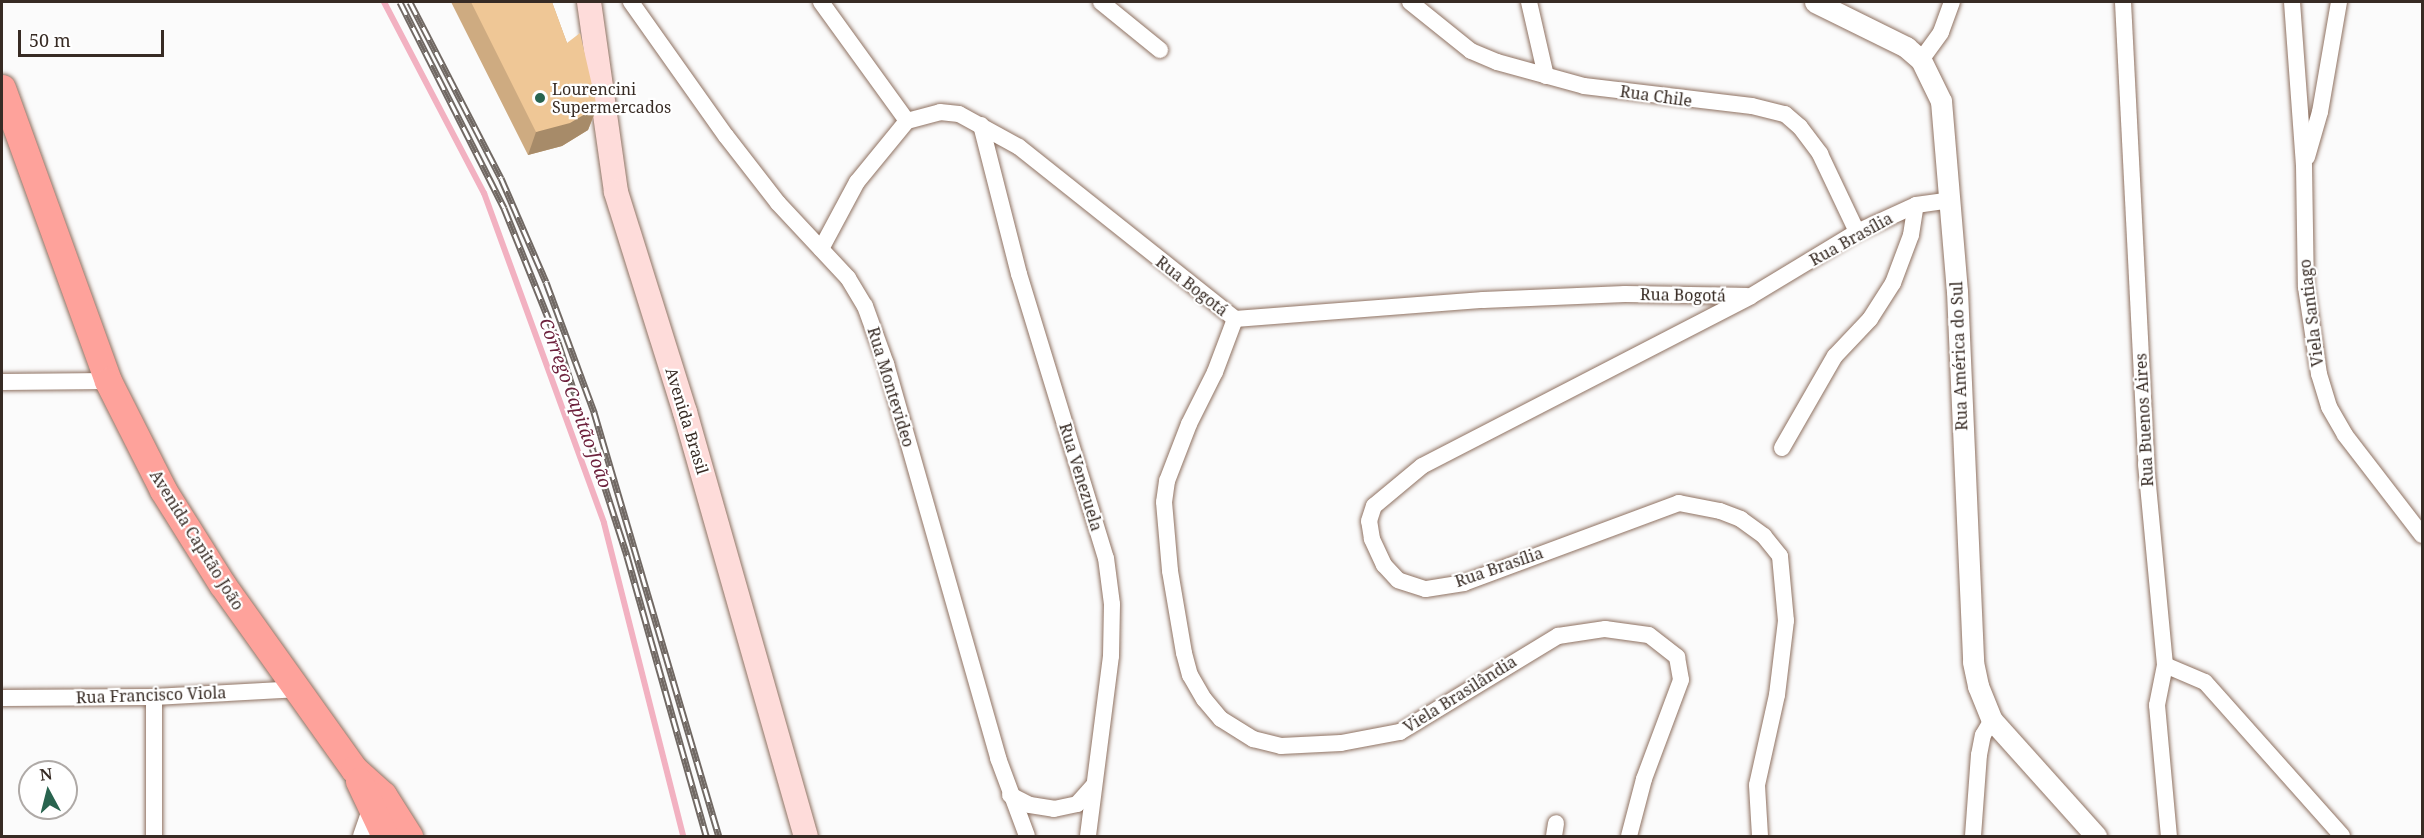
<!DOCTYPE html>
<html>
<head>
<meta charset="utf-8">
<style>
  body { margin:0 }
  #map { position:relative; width:2424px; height:838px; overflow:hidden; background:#fbfbfb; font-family:"Noto Serif",serif }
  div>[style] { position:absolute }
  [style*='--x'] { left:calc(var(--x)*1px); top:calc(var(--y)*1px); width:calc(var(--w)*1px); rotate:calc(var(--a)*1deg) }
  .stream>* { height:6px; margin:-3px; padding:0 3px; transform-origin:3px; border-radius:3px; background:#f2b1c1 }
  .roads { filter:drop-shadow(0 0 2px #8f7262) drop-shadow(0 0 2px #8f7262) }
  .minor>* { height:16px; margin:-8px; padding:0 8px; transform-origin:8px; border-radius:8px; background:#fff }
  .tertiary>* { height:21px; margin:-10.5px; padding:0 10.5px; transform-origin:10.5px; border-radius:10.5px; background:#fff }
  .secondary>* { height:24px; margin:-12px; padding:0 12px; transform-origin:12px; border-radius:12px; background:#fedcda }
  .trunk>* { height:27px; margin:-13.5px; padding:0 13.5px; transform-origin:13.5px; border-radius:13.5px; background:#fea29b }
  .rail>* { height:7px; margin-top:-3.5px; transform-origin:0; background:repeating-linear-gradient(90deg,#fff 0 14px,#716964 0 28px); box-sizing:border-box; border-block:2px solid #716964 }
  .wall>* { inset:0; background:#ceab81 }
  .shaded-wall>* { inset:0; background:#a78b69 }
  .building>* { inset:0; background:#efc796 }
  .dots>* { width:16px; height:16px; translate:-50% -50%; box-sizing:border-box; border:3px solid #fff; border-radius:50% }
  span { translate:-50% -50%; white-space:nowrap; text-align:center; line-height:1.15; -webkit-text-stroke:4.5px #fff; paint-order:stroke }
  .poi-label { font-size:16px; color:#372b24 }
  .left { translate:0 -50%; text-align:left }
  .street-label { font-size:16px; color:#372b24 }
  .water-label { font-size:18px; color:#6d223d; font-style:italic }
  .frame { position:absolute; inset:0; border:3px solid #372b24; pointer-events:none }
  .north { position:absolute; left:18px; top:760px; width:60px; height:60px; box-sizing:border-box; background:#fff; border:2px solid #afaaa7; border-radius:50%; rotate:353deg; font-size:16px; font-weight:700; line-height:24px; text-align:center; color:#372b24 }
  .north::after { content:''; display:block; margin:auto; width:21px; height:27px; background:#29644f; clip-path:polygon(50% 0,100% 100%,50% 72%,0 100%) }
  .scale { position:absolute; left:18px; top:30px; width:146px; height:27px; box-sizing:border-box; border:3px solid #372b24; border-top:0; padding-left:8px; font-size:18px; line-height:21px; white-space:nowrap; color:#372b24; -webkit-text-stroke:4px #fff; paint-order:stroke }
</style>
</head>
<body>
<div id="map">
  <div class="stream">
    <div style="--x:384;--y:2;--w:216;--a:62.4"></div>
    <div style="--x:484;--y:193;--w:351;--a:70"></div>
    <div style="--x:604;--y:523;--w:323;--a:75.8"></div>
  </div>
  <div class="roads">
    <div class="minor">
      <div style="--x:631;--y:2;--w:164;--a:54.7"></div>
      <div style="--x:726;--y:136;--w:85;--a:52.2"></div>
      <div style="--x:778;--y:203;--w:103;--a:47"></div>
      <div style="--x:848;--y:278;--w:33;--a:59"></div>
      <div style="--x:865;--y:306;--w:62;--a:70.1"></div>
      <div style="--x:886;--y:364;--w:410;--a:74.1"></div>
      <div style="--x:998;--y:758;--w:83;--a:69.6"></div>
      <div style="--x:821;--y:2;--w:147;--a:54.1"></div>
      <div style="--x:1101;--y:2;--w:76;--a:39.1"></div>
      <div style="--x:1410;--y:2;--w:78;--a:38.8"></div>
      <div style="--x:1471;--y:51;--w:28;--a:23"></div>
      <div style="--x:1497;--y:62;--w:90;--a:15.4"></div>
      <div style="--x:1584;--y:86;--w:169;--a:6.8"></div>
      <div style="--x:1752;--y:106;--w:34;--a:14"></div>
      <div style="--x:1785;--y:114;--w:20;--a:41"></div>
      <div style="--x:1800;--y:127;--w:34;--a:53"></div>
      <div style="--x:1820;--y:154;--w:86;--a:64.6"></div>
      <div style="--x:1529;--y:2;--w:76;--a:77.1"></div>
      <div style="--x:2123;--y:2;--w:463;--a:87.1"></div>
      <div style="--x:2146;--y:464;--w:202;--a:84.6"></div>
      <div style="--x:2165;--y:665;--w:41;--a:101.3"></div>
      <div style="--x:2157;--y:705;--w:132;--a:84.8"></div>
      <div style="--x:2292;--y:2;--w:164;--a:85.8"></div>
      <div style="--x:2304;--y:166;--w:121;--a:89.1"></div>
      <div style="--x:2306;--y:287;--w:88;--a:81.5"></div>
      <div style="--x:2319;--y:374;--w:34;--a:73"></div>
      <div style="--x:2329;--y:407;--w:32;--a:60"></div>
      <div style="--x:2345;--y:435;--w:126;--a:52.4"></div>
      <div style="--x:1921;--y:60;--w:34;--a:-54"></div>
      <div style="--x:1941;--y:32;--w:32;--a:-70"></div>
      <div style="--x:981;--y:125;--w:154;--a:75.7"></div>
      <div style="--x:1019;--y:274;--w:297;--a:73"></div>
      <div style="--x:1106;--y:558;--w:46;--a:82.6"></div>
      <div style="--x:1112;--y:604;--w:52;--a:91.1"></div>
      <div style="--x:1111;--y:656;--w:181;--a:97.3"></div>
      <div style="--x:2307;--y:157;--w:47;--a:-73.9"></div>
      <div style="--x:2320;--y:112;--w:112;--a:-80.2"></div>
      <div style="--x:821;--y:249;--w:76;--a:-61.8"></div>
      <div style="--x:857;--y:182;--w:79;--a:-50.7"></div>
      <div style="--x:907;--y:121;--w:34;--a:-15"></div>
      <div style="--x:940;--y:112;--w:19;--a:6"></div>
      <div style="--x:959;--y:114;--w:68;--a:28.8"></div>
      <div style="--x:1019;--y:147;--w:276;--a:38.5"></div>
      <div style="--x:1235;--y:319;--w:249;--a:-4.4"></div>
      <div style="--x:1483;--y:300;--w:142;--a:-2.4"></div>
      <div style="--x:1625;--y:294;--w:122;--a:0.9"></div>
      <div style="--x:1235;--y:319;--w:57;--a:110.7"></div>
      <div style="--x:1215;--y:372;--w:58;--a:116.6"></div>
      <div style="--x:1189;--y:424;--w:61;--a:111.1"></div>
      <div style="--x:1167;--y:481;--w:21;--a:98"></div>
      <div style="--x:1164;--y:502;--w:69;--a:85"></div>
      <div style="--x:1170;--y:571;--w:83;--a:80.3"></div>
      <div style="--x:1184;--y:653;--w:23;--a:75"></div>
      <div style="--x:1190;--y:675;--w:28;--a:60"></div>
      <div style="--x:1204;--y:699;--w:26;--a:50"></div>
      <div style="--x:1221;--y:719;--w:38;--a:32"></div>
      <div style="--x:1253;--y:739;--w:29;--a:14"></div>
      <div style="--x:1281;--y:746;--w:60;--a:-2.9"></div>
      <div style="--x:1341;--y:743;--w:60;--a:-10.6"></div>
      <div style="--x:1400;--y:732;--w:185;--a:-31.3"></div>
      <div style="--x:1558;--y:636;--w:48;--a:-8.5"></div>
      <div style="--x:1605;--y:629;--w:44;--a:7.8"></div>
      <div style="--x:1649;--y:635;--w:36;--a:38"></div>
      <div style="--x:1677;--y:657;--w:23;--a:80"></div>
      <div style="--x:1681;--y:680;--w:106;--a:110.5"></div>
      <div style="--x:1644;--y:779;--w:59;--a:104.7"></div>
      <div style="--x:2;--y:382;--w:106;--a:-0.5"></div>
      <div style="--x:1782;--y:448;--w:106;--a:-60.1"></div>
      <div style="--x:1835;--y:356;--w:51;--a:-46.6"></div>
      <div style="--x:1870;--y:319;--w:43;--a:-57.4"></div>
      <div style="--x:1893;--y:283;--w:51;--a:-69.4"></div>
      <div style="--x:1911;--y:235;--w:30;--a:-81"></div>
      <div style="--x:2165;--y:665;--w:43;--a:23"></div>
      <div style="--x:2205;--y:682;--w:206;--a:48.3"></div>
      <div style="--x:2;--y:698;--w:152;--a:-0.4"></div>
      <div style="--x:154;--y:697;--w:146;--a:-3.1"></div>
      <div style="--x:1010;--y:795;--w:22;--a:27"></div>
      <div style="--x:1030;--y:805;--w:24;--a:9"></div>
      <div style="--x:1054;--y:809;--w:24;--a:-12"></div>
      <div style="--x:1077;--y:804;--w:24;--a:-48"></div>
      <div style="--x:154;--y:836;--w:139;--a:-90"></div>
      <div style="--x:361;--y:836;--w:34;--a:-71"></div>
      <div style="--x:1554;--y:836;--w:13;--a:-81"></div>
      <div style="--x:1760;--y:836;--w:51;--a:-93.4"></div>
      <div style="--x:1757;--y:785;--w:92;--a:-77.5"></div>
      <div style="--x:1777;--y:695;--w:75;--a:-83.1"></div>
      <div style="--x:1786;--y:621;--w:65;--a:-95.3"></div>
      <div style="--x:1780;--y:556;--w:26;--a:-129"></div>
      <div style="--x:1764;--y:536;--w:29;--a:-144"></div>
      <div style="--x:1741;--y:519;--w:22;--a:-159"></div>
      <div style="--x:1720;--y:511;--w:42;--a:-169"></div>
      <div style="--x:1679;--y:503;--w:229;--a:159.6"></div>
      <div style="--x:1464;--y:583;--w:39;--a:171"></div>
      <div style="--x:1425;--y:589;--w:28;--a:-162"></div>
      <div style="--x:1398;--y:580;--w:21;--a:-133"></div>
      <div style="--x:1384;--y:565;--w:29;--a:-115"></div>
      <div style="--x:1372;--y:539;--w:18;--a:-99"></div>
      <div style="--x:1369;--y:521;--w:16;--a:-72"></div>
      <div style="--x:1374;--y:506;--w:62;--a:-39.8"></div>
      <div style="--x:1422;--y:466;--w:370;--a:-27.3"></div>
      <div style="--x:1751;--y:296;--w:124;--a:-31.1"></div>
      <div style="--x:1857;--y:232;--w:65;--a:-24.6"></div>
      <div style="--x:1916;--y:205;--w:35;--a:-8"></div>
      <div style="--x:1973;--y:836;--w:81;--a:-85.8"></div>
      <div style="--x:1979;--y:755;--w:20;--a:-79"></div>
      <div style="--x:1983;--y:735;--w:17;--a:-59"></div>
    </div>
    <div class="tertiary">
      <div style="--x:1815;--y:2;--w:102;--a:26.3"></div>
      <div style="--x:1906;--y:47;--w:20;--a:41"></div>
      <div style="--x:1921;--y:60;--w:46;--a:64"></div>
      <div style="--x:1941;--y:101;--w:191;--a:85.2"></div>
      <div style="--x:1957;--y:291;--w:371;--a:87.5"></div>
      <div style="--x:1973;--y:662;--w:25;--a:78"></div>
      <div style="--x:1978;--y:686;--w:37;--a:68"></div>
      <div style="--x:1992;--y:720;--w:156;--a:48.1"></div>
    </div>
    <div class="secondary">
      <div style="--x:589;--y:2;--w:192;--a:81.9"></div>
      <div style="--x:616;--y:192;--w:231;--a:72.6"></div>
      <div style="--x:685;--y:412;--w:441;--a:74.1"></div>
    </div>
    <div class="trunk">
      <div style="--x:2;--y:88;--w:312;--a:70.1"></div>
      <div style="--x:108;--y:381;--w:122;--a:63.2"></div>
      <div style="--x:163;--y:490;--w:111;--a:57.9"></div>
      <div style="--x:222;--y:584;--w:227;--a:54.5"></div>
      <div style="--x:354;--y:769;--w:39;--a:42"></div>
      <div style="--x:383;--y:795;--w:49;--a:57.6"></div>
      <div style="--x:359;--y:781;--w:61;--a:64.7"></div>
    </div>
  </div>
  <div class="rail">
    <div style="--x:400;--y:2;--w:231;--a:63.2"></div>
    <div style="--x:504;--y:208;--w:144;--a:68.1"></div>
    <div style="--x:558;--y:342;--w:225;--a:72.1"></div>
    <div style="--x:627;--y:556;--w:291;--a:74.2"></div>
    <div style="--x:410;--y:2;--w:198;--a:62.7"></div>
    <div style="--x:501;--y:178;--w:113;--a:66.6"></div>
    <div style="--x:546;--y:282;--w:139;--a:69.7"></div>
    <div style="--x:594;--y:412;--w:442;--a:73.6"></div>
  </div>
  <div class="wall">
    <div style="clip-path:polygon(451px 2px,552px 2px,567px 43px,597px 107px,588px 130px,562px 146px,528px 155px)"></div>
  </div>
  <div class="shaded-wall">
    <div style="clip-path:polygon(597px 107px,588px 130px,562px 146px,528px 155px,536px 132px)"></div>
  </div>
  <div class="building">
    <div style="clip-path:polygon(471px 2px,552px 2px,567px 43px,580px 33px,597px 107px,570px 123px,536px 132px)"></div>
  </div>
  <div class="dots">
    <div style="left:540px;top:98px;background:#29644f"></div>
  </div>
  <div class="poi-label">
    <span class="left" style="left:552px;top:98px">Lourencini<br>Supermercados</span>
  </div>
  <div class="street-label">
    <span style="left:1656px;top:96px;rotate:8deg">Rua Chile</span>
    <span style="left:1851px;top:239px;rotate:-29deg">Rua Brasília</span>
    <span style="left:1192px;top:286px;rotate:38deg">Rua Bogotá</span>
    <span style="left:1683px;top:295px;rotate:1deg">Rua Bogotá</span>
    <span style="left:2311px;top:313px;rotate:-97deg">Viela Santiago</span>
    <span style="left:1959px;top:356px;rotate:-92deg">Rua América do Sul</span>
    <span style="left:891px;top:387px;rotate:73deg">Rua Montevideo</span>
    <span style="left:2144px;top:420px;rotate:-93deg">Rua Buenos Aires</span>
    <span style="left:687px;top:421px;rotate:73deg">Avenida Brasil</span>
    <span style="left:1081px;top:477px;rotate:73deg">Rua Venezuela</span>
    <span style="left:197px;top:540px;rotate:58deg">Avenida Capitão João</span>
    <span style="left:1499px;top:567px;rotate:-19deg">Rua Brasília</span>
    <span style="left:1460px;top:694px;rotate:-32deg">Viela Brasilândia</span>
    <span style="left:151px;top:695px;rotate:-2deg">Rua Francisco Viola</span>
  </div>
  <div class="water-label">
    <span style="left:576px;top:403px;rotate:70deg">Córrego Capitão João</span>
  </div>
  <div class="frame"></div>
  <div class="north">N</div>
  <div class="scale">50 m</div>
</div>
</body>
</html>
